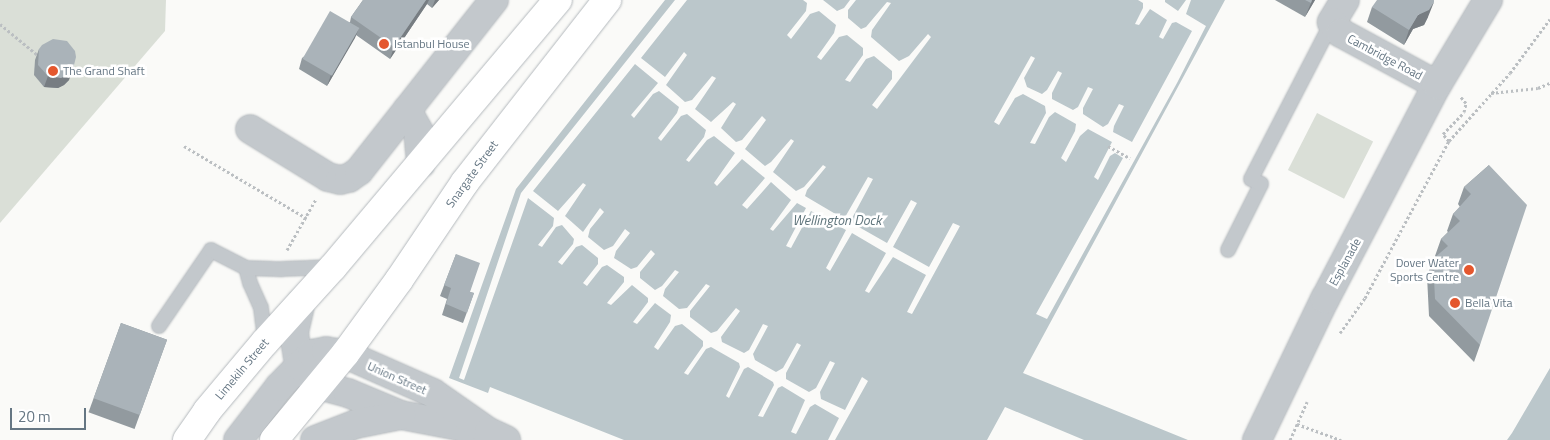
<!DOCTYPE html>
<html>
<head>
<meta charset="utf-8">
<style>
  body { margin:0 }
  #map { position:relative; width:1550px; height:440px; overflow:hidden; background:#fafaf8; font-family:"Titillium Web",sans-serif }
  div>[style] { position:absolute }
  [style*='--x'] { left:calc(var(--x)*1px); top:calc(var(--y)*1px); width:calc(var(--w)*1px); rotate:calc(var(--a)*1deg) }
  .green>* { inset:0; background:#dadfd7; transform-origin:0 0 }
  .water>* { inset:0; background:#bbc7cb }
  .pier>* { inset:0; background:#fafaf8 }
  .path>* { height:3px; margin-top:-1.5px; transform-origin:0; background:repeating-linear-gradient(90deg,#bbbfc2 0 2.5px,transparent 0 5px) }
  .roads { filter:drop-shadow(0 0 1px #b4b9bd) drop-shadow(0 0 1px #b4b9bd) }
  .lane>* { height:14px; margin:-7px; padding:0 7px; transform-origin:7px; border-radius:7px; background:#c3c8cc }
  .street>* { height:28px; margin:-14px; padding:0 14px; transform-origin:14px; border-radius:14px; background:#c3c8cc }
  .highway>* { height:28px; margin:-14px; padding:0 14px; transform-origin:14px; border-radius:14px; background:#fff }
  .wall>* { inset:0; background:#929a9f; transform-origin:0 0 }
  .shaded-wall>* { inset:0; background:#777d82 }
  .building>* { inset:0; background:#aab3b9; transform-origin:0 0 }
  .dots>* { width:14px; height:14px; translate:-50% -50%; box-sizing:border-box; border:2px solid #fff; border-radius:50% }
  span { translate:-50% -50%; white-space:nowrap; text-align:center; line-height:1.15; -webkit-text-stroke:5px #fff; paint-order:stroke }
  .poi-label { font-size:12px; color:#657683 }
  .left { translate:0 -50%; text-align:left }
  .right { translate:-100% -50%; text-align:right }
  .street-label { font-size:12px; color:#657683 }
  .water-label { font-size:14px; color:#60757c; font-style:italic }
  .scale { position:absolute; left:10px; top:408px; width:76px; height:22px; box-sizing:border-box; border:2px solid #657683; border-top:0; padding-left:6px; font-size:15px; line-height:18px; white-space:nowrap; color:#657683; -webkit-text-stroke:4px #fff; paint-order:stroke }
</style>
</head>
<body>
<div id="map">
  <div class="green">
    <div style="clip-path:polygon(0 0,166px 0,165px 31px,0 223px)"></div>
    <div style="left:1317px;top:113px;width:63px;height:64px;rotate:27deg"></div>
  </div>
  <div class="water">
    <div style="clip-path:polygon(665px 0,1225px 0,1023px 373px,1188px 440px,1084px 440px,1005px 407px,987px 440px,624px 440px,490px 387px,488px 393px,449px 378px,516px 189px)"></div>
    <div style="clip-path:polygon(1550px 368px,1550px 440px,1507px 440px,1512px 433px)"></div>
  </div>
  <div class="pier">
    <div style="clip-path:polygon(675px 0,687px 0,641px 58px,665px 77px,684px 52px,687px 55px,666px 85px,685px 102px,692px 100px,712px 76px,716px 78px,695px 109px,711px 122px,733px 102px,736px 104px,721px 128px,736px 142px,742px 140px,762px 116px,766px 120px,745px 149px,765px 166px,771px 162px,791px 139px,794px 141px,773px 172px,796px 191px,804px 187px,823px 165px,826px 167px,807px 190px,805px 196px,844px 219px,868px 177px,873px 179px,850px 222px,887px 243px,911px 200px,917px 203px,893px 247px,929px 267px,953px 223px,960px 226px,912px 314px,907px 312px,926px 275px,893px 257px,869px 293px,865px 291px,886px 253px,852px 233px,830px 271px,826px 268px,846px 230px,811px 211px,791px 248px,786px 246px,806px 208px,797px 203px,773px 231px,770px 229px,791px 200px,771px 182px,747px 209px,742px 205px,765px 178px,742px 159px,717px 186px,714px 183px,735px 153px,714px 136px,707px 140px,689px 162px,686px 160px,704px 137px,706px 130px,687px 114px,681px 116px,661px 141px,658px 138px,677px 113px,679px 107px,659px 91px,653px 94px,634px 118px,631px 115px,658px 83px,635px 64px,533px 191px,558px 211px,583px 183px,586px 185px,565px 216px,583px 232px,600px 208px,604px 212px,590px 229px,588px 237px,604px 250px,613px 246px,625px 229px,630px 233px,616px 251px,614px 258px,631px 269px,637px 267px,651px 250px,655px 254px,640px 272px,640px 278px,655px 290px,662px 286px,675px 270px,679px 272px,665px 289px,663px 296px,679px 309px,687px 308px,706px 284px,710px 286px,690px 311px,690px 317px,711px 333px,717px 331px,736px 308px,740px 311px,721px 337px,722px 342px,744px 353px,749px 350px,763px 324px,768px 326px,753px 354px,755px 360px,776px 372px,783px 368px,797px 343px,801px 345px,786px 373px,786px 379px,809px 392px,816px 388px,830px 361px,835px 363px,820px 392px,821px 399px,845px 410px,862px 377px,868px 381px,835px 440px,828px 440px,839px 418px,815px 404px,810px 407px,796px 434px,791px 432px,805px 400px,782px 386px,778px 388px,763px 417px,758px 416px,774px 385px,773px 382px,748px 367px,744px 369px,729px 398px,726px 396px,740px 367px,739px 363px,711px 347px,706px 349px,688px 375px,684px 373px,703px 346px,703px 341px,682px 324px,675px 326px,658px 350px,654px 347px,670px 322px,671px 315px,655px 303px,637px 324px,633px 322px,648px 302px,648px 298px,632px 285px,611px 305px,607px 303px,624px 282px,624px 277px,607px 265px,602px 267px,587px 286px,583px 283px,598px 264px,598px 258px,582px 245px,576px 247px,562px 265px,558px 262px,573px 244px,574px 239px,562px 225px,556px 227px,542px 247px,538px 245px,553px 226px,554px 218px,528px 198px,464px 380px,459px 378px,521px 193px)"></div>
    <div style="clip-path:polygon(803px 0,823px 0,837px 11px,844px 8px,850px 0,856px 0,848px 10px,848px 18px,861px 29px,866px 27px,887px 2px,891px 3px,872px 30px,871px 37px,899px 61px,909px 56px,928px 34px,931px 37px,877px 109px,872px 105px,892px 79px,892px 71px,874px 56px,866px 59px,850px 82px,845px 80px,863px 55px,863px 48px,847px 35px,839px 37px,821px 60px,817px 57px,834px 33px,836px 25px,819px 11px,810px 14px,791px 39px,787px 35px,806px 11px,807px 3px)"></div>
    <div style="clip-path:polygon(1138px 0,1165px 0,1165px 2px,1178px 11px,1186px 0,1191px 0,1186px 14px,1206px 26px,1177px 83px,1047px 319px,1036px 314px,1123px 158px,1115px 153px,1110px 156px,1098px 180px,1094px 177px,1112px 142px,1088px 129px,1080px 136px,1066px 162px,1061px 158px,1075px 131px,1076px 124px,1055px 112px,1049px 117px,1035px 144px,1030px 143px,1046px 113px,1045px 106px,1023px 94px,1015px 98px,999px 125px,994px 122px,1031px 56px,1035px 58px,1024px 78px,1027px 87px,1042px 94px,1047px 90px,1058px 71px,1062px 73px,1052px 93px,1052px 99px,1073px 110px,1078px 107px,1088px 87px,1093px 89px,1083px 108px,1083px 114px,1103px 127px,1108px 124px,1119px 104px,1124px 106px,1114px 126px,1113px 132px,1132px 142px,1192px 31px,1176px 22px,1172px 23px,1163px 39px,1159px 37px,1167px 20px,1150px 9px,1139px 25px,1135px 24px,1143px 8px,1143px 3px)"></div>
  </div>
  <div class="path">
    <div style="--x:0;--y:24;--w:52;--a:39.5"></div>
    <div style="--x:1491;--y:93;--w:47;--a:-6.1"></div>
    <div style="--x:1538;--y:88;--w:13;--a:-23"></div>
    <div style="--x:1449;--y:141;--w:9;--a:-131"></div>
    <div style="--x:1443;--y:134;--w:30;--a:-46"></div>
    <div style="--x:1464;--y:112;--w:9;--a:-77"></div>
    <div style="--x:1466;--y:103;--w:8;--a:-130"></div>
    <div style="--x:184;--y:146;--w:142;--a:30.5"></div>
    <div style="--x:1108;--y:146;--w:25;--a:29"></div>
    <div style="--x:287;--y:250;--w:59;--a:-60.4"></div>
    <div style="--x:1340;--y:333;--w:43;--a:-54.5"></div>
    <div style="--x:1365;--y:298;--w:178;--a:-61.9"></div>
    <div style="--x:1449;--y:141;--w:91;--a:-48.1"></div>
    <div style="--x:1510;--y:73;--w:67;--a:-53.5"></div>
    <div style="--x:1297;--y:424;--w:47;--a:20"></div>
    <div style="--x:1290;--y:440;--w:42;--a:-65.9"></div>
  </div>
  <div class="roads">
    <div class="lane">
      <div style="--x:1228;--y:250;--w:74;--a:-63.4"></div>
      <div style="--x:1261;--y:184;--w:11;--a:-153"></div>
      <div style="--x:1251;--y:179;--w:177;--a:-62.7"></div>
      <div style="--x:246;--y:268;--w:16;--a:75"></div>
      <div style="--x:250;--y:283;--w:27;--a:66"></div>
      <div style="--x:261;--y:308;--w:33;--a:83"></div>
      <div style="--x:159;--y:326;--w:92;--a:-55.6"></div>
      <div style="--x:211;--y:250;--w:39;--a:27"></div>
      <div style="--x:246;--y:268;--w:36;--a:2"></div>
      <div style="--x:282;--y:269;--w:49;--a:-2.3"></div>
    </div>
    <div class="street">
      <div style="--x:1345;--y:0;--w:26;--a:121"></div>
      <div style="--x:1332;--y:22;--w:14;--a:51"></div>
      <div style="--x:1341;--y:33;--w:109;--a:28.4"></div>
      <div style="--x:407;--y:110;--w:23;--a:61"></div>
      <div style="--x:418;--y:130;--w:34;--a:85"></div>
      <div style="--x:250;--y:129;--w:92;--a:31.6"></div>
      <div style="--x:328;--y:177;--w:12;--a:14"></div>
      <div style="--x:340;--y:180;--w:9;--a:-13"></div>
      <div style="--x:349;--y:178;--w:12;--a:-35"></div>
      <div style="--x:359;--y:171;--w:218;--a:-51.7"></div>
      <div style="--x:301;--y:302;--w:32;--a:103"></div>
      <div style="--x:294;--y:333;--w:33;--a:81"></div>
      <div style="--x:299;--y:366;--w:27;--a:45"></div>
      <div style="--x:318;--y:385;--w:31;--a:15"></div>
      <div style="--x:348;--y:393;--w:57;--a:22.5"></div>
      <div style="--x:401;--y:415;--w:80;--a:10.8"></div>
      <div style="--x:238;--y:440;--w:67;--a:-52.3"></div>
      <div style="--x:279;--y:387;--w:29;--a:-46"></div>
      <div style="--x:299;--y:366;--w:18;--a:-43"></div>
      <div style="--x:312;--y:354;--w:14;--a:-12"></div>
      <div style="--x:326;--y:351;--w:19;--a:9"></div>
      <div style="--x:345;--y:354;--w:96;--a:23.9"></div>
      <div style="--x:433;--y:393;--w:68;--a:34.9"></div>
      <div style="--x:489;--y:432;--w:19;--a:25"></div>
      <div style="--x:315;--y:440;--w:44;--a:-21.3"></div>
      <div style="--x:356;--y:424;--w:46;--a:-11.3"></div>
      <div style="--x:1257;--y:440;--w:157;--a:-64.3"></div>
      <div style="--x:1325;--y:299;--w:242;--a:-62.4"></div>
      <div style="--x:1437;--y:85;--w:99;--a:-59"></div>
    </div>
    <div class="highway">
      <div style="--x:187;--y:440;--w:35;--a:-55"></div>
      <div style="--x:207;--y:411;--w:90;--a:-50"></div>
      <div style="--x:265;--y:342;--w:101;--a:-47.8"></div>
      <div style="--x:333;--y:267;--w:349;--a:-49.9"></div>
      <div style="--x:274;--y:440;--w:112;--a:-50.5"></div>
      <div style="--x:345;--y:354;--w:92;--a:-53.9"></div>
      <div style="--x:399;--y:280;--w:118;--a:-56"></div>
      <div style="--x:465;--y:182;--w:231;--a:-52"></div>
    </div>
  </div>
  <div class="wall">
    <div style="clip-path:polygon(363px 0,439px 0,432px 8px,427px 4px,390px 59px,356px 35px,327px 86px,299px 69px,302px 58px,350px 22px,351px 17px)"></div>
    <div style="clip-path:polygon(1275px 0,1315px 0,1305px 17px)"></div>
    <div style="clip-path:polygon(1372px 7px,1428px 17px,1424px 25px,1413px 29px,1404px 45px,1367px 22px)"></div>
    <div style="clip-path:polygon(39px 49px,69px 80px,64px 85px,58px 88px,44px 87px,34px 75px,35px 60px)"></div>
    <div style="clip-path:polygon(1489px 165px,1480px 345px,1474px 362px,1429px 316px,1427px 276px,1433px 259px,1436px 257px,1435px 256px,1441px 239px,1448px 232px,1447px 231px,1453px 214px,1460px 207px,1458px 204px,1464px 187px)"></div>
    <div style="clip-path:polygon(456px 254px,470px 292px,474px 293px,463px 323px,442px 315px,447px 299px,440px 296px)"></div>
    <div style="left:121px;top:323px;width:49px;height:95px;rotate:20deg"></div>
  </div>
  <div class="shaded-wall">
    <div style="clip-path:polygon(426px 0,429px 0,427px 4px,390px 59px,394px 47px)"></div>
    <div style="clip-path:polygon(435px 0,439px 0,432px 8px)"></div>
    <div style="clip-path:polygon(1312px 0,1315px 0,1305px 17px,1311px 3px)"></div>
    <div style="clip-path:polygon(1434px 2px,1428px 17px,1424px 25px,1413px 29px,1404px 45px,1409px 30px,1418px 15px)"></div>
    <div style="clip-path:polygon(359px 28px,355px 38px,327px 86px,331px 75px)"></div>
    <div style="clip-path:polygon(73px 69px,69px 80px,64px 85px,58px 88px,44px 87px,48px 76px)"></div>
  </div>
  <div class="building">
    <div style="clip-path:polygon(363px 0,426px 0,394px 47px,351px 17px)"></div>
    <div style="clip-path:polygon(1305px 0,1312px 0,1311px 3px)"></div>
    <div style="clip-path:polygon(1377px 0,1434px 0,1434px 2px,1429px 10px,1418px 15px,1409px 30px,1372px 7px)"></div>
    <div style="left:330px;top:11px;width:34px;height:55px;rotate:30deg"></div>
    <div style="clip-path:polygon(53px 39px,67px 41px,75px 51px,76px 57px,73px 69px,68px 75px,61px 78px,48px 76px,38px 65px,39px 49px,42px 45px)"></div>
    <div style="clip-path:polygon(1489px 165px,1527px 205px,1480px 345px,1435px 299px,1433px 259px,1448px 246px,1441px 239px,1460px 221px,1453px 214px,1471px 194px,1464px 187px)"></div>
    <div style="clip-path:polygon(456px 254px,480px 263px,470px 292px,474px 293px,467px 313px,446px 304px,451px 288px,444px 285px)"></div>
    <div style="left:121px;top:323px;width:49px;height:80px;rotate:20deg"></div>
  </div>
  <div class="dots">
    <div style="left:384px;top:44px;background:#e4572e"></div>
    <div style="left:53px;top:71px;background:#e4572e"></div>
    <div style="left:1469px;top:270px;background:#e4572e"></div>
    <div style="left:1455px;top:303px;background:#e4572e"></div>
  </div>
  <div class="poi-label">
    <span class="left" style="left:394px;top:44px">Istanbul House</span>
    <span class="left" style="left:63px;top:71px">The Grand Shaft</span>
    <span class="right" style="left:1459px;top:270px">Dover Water<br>Sports Centre</span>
    <span class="left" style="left:1465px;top:303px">Bella Vita</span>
  </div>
  <div class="street-label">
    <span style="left:1385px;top:57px;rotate:28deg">Cambridge Road</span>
    <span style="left:472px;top:174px;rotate:-54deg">Snargate Street</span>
    <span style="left:1345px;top:262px;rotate:-61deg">Esplanade</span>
    <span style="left:242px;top:369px;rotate:-50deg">Limekiln Street</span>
    <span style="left:397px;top:378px;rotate:24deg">Union Street</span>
  </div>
  <div class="water-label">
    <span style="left:837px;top:220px">Wellington Dock</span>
  </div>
  <div class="scale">20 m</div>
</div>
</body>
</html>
